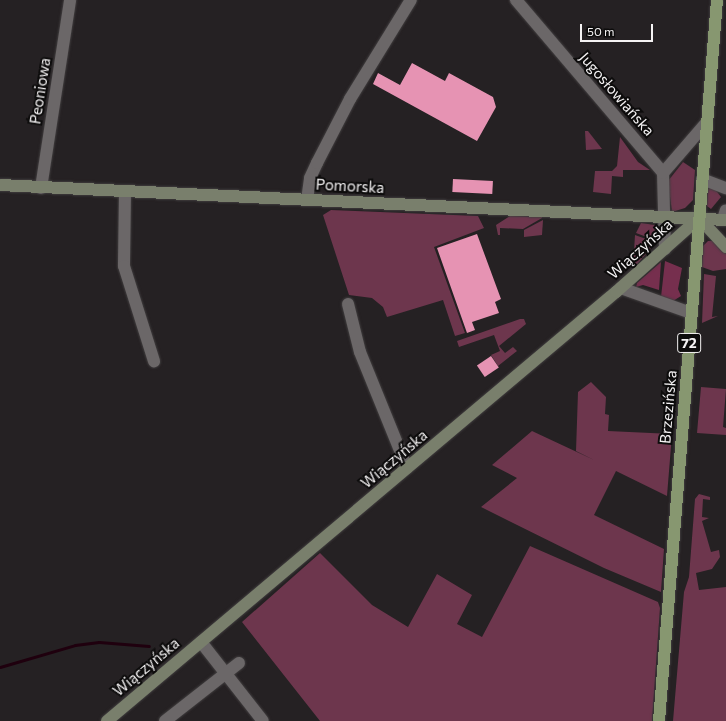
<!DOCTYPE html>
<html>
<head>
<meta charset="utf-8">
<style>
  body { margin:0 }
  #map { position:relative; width:726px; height:721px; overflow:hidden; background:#252123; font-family:Commissioner,sans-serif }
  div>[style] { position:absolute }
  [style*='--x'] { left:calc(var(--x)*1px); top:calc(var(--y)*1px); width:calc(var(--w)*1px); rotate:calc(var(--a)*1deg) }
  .green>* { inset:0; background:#6d364d }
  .forest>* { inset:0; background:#762f4e }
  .stream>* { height:3px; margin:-1.5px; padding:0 1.5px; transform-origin:1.5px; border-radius:1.5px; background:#1f000e }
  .building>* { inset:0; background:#e693b3; transform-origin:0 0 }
  .roads { filter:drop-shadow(0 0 1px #413e3f) drop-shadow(0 0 1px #413e3f) }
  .street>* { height:12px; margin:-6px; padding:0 6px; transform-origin:6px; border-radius:6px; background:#6b6768 }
  .secondary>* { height:12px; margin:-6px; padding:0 6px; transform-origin:6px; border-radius:6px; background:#797f6c }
  .primary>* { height:12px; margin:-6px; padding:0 6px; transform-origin:6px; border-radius:6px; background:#879770 }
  span { translate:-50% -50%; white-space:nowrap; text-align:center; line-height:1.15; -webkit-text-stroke:4px #0d0c0c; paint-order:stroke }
  .shield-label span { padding:1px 3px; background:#0d0c0c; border:1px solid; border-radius:3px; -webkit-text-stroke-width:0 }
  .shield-label { font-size:14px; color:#f5f3f4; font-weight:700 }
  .street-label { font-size:15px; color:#f5f3f4 }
  .scale { position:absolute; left:580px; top:24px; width:73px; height:18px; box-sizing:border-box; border:2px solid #f5f3f4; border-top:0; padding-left:5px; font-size:12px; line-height:14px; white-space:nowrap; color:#f5f3f4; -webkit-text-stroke:3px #0d0c0c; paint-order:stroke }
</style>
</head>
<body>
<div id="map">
  <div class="green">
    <div style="clip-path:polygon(585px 131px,588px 131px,602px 149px,586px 150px)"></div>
    <div style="clip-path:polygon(620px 137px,638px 162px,650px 170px,623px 170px,623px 177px,612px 176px,611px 194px,593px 192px,595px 171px,612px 171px,617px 166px)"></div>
    <div style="clip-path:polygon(683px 162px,695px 170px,693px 200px,685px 208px,672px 212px,668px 181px)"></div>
    <div style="clip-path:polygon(708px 188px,715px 189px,721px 197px,711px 209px,707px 206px)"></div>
    <div style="clip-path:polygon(331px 210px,478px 216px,484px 228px,434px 247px,465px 333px,455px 336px,443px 300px,387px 317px,383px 307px,372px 298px,349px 295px,323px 215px)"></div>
    <div style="clip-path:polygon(510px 216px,542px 217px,542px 218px,523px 229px,500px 228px,500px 235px,498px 235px,496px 225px)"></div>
    <div style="clip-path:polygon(543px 220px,542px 235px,524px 237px,524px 230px)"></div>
    <div style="clip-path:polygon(641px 223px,655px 225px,655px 240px,636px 233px)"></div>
    <div style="clip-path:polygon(635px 235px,646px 239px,651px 248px,633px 269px)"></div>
    <div style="clip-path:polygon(708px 241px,713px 241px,726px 254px,726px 269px,713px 271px,702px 267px,703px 246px)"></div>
    <div style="clip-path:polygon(704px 274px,716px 276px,712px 317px,718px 316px,702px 323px)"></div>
    <div style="clip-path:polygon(520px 319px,524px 319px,526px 324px,499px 346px,505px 353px,513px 347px,517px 351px,498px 366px,491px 355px,500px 351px,494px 335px,459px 347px,457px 341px)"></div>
    <div style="clip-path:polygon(591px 382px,606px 397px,605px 414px,609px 415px,608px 431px,672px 434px,667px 496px,616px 471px,594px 515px,664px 549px,661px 592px,604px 568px,481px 507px,517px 478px,492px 465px,532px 431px,594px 460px,576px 451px,578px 392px)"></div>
    <div style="clip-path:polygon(701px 387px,726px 389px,723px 427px,726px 428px,726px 435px,697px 433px)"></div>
    <div style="clip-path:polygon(699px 494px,710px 497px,710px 500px,703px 499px,702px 517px,709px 518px,702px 521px,711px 552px,719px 550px,720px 557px,712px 569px,696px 573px,699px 590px,726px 587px,726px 721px,673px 721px,684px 592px,689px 577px,695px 499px)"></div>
    <div style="clip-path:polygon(530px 546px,658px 602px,660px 608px,652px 721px,320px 721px,242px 622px,320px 553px,372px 605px,408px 627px,437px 574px,472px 595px,457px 624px,482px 637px)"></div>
  </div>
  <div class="forest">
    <div style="clip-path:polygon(665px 261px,682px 268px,678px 289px,681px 296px,673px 301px,661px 297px)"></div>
    <div style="clip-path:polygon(661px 262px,659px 290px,643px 285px,636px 287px,637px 283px)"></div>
  </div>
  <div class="stream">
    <div style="--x:0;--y:667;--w:78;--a:-16.3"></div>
    <div style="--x:75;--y:645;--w:24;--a:-7"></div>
    <div style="--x:99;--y:642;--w:50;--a:4.6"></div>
  </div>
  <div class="building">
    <div style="clip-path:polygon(412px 63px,445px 81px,449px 73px,493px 97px,496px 107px,477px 141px,373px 84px,378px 73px,400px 85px)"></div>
    <div style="left:453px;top:179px;width:40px;height:13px;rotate:3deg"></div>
    <div style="clip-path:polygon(477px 234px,501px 299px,495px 302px,499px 313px,472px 322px,475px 330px,467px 333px,437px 248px)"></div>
    <div style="left:491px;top:356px;width:14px;height:17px;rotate:56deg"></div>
  </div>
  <div class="roads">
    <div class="street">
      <div style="--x:516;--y:0;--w:227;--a:49.6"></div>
      <div style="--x:702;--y:179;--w:26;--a:21"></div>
      <div style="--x:41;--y:188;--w:190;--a:-81.2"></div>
      <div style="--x:125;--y:192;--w:74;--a:90.8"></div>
      <div style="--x:124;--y:266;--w:100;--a:72.5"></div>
      <div style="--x:307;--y:200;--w:22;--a:-82"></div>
      <div style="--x:310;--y:178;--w:17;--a:-65"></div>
      <div style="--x:317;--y:163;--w:72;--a:-62.7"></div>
      <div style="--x:350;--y:99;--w:116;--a:-58.4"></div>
      <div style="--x:723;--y:219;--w:9;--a:-72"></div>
      <div style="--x:665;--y:249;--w:76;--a:-91.5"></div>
      <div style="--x:663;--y:173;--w:67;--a:-49.2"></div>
      <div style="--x:621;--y:288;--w:74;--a:19.7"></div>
      <div style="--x:348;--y:304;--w:49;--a:76"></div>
      <div style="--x:360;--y:352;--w:125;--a:67.9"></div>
      <div style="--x:201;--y:642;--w:100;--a:51.9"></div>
      <div style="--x:165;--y:721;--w:94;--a:-38.1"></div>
    </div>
    <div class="secondary">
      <div style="--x:0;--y:185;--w:727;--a:2.76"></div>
      <div style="--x:699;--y:218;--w:40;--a:47"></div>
      <div style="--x:107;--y:721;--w:666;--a:-40.13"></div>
      <div style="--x:616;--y:292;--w:111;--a:-41.7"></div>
    </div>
    <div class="primary">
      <div style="--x:659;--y:721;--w:723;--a:-85.4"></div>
    </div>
  </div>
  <div class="shield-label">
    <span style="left:689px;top:343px">72</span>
  </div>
  <div class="street-label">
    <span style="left:40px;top:91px;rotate:-81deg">Peoniowa</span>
    <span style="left:617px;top:94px;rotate:49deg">Jugosłowiańska</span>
    <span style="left:350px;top:186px;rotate:3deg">Pomorska</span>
    <span style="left:640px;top:249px;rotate:-42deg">Wiączyńska</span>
    <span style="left:668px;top:407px;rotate:-85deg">Brzezińska</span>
    <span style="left:394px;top:459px;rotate:-40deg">Wiączyńska</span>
    <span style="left:146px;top:667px;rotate:-40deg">Wiączyńska</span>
  </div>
  <div class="scale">50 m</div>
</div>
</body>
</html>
